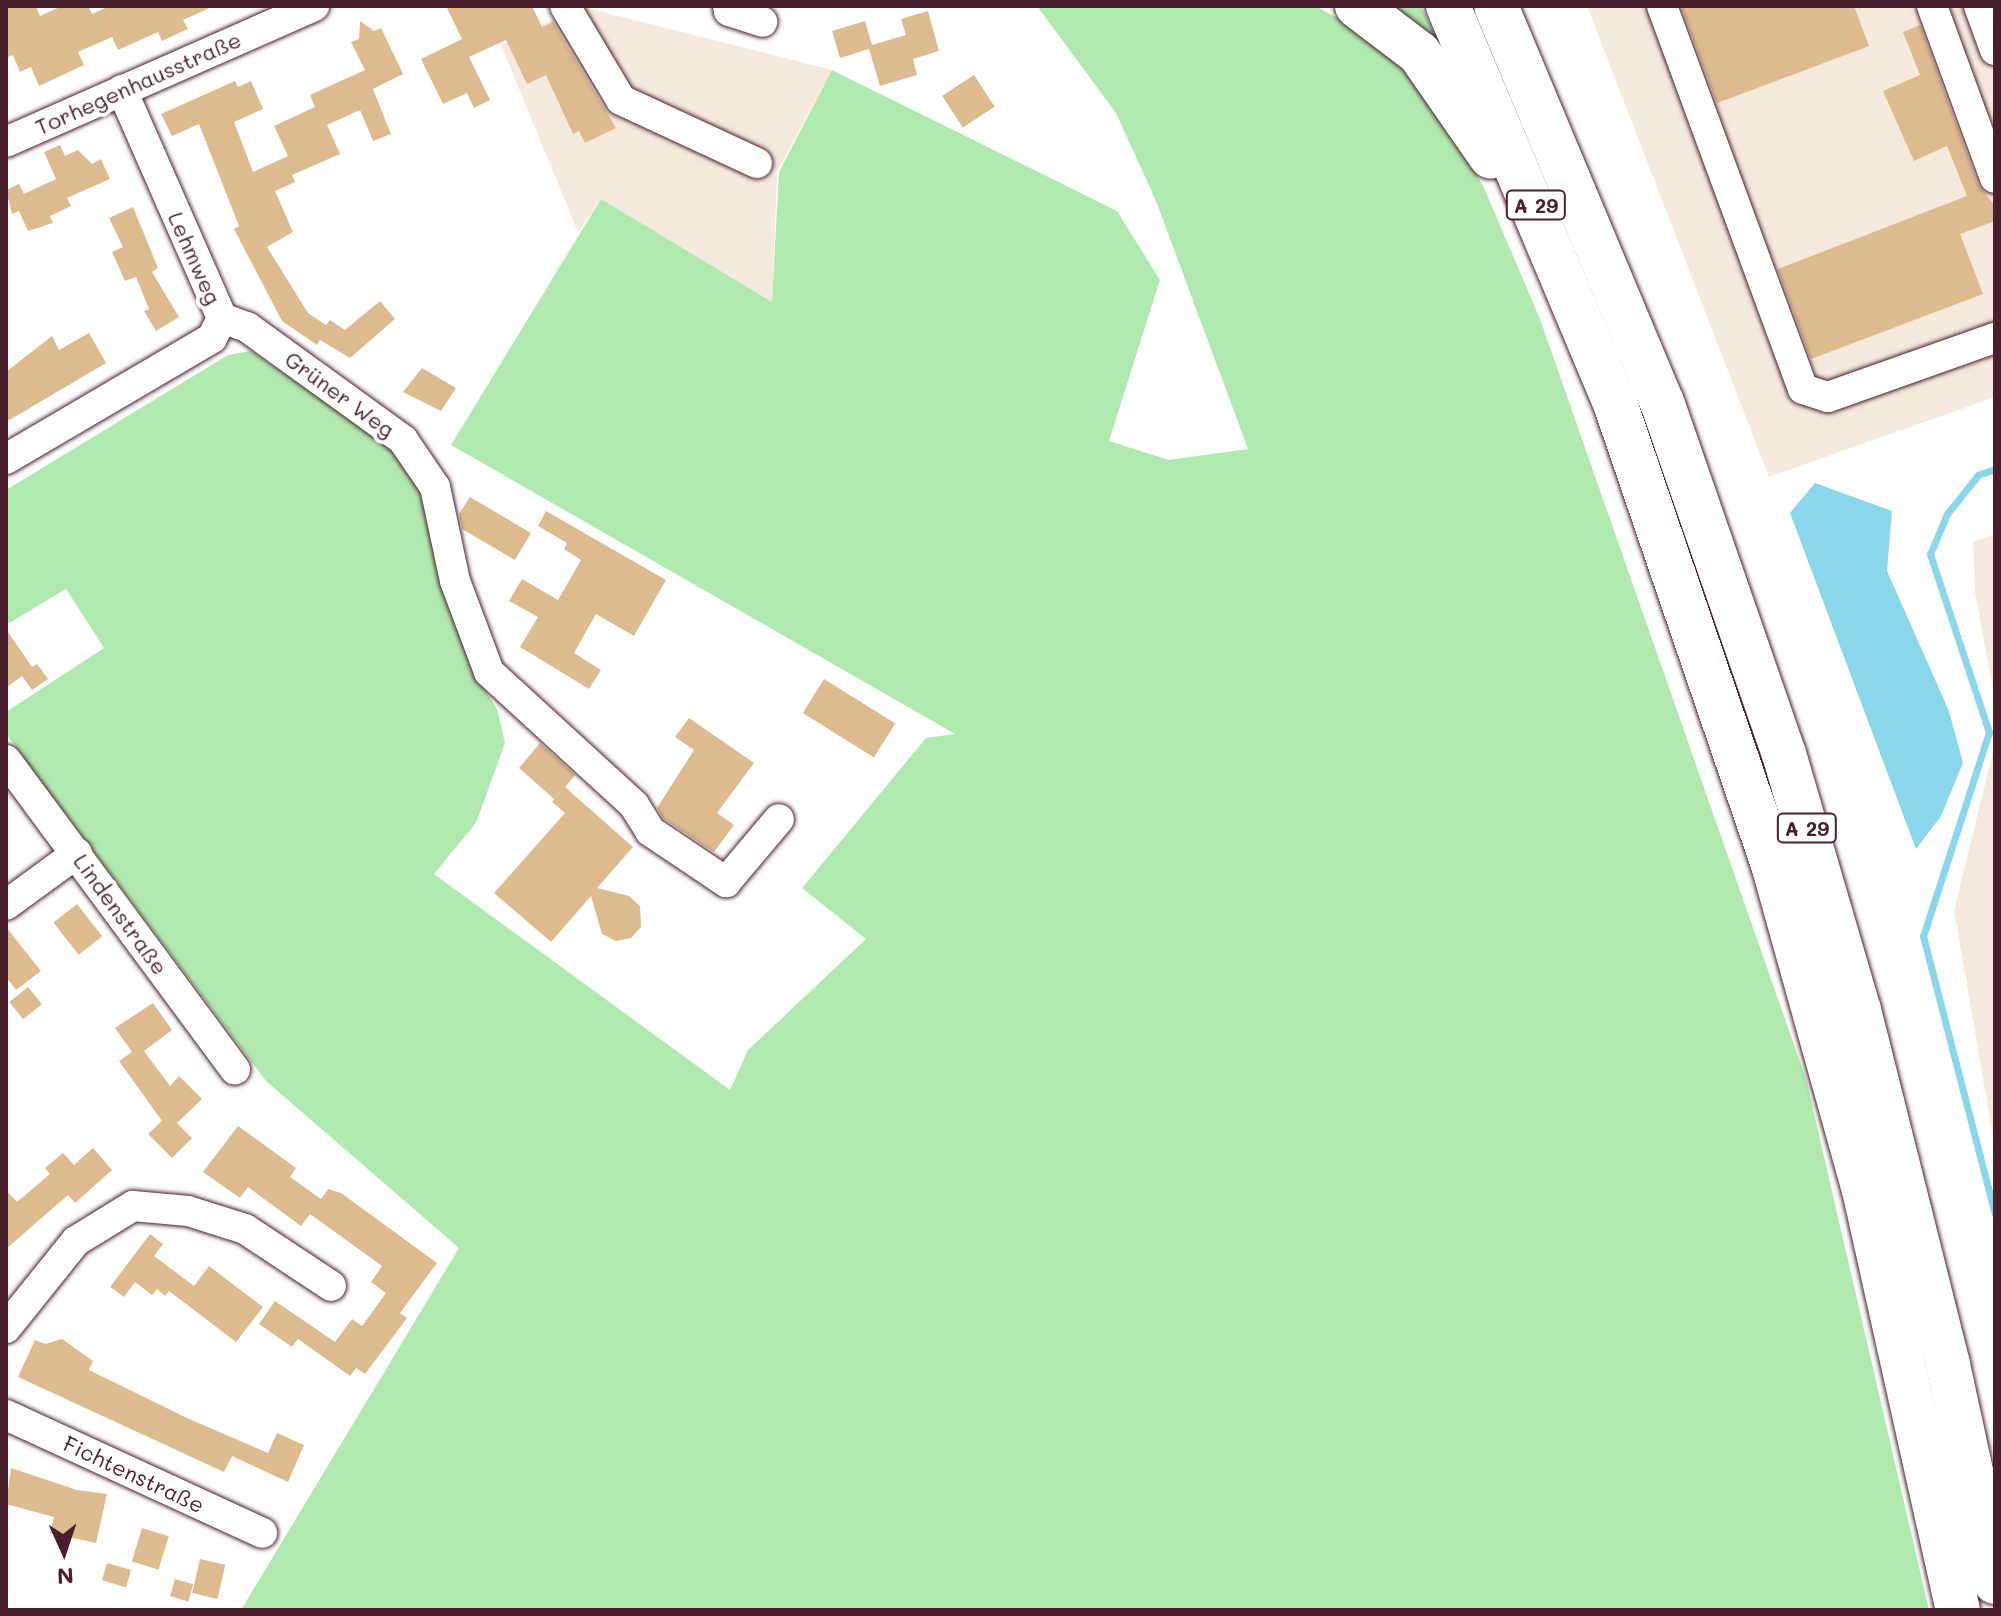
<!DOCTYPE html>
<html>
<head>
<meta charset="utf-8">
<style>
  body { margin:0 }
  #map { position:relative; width:2001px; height:1616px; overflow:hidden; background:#fff; font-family:Mali,sans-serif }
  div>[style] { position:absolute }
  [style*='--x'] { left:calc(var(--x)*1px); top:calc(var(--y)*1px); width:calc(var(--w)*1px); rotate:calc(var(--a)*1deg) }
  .built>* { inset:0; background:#f5eadd }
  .green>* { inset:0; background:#b0eaaf }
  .water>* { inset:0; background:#8ad6ea }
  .stream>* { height:7px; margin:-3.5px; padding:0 3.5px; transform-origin:3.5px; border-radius:3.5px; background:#8ad6ea }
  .building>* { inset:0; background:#deba8f; transform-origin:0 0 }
  .roads { filter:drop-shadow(0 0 2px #4a1f2b) drop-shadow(0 0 2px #4a1f2b) }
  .minor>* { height:30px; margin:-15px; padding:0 15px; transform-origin:15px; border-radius:15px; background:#fff }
  .highway>* { height:44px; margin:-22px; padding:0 22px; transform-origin:22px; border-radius:22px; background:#fff }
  span { translate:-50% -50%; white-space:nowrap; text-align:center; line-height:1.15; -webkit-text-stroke:8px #fff; paint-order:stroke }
  .shield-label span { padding:2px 6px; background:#fff; border:2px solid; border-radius:6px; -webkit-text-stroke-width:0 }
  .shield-label { font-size:20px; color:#4a1f2b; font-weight:700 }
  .street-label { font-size:22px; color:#4a1f2b }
  .frame { position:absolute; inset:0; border:8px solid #4a1f2b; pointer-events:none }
  .north { position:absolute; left:24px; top:1512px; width:80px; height:80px; -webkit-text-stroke:6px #fff; paint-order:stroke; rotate:177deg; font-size:22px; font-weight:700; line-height:32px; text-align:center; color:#4a1f2b }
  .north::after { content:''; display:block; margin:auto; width:28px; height:36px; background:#4a1f2b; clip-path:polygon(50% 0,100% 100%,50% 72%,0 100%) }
</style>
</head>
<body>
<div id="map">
  <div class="built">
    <div style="clip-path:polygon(579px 6px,832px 70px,777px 172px,772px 303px,601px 199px,578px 232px,501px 45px)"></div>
    <div style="clip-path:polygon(1587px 6px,1995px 6px,1995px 397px,1769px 477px)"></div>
    <div style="clip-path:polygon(1995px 534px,1995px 700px,1975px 593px,1973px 542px)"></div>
    <div style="clip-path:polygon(1995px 744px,1995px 1149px,1954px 910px)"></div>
  </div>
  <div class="green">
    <div style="clip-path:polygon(1037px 6px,1316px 6px,1367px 35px,1415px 78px,1451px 126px,1485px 190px,1540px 319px,1806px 1079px,1929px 1610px,241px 1610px,459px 1248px,266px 1081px,6px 734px,6px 712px,104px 648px,66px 589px,6px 625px,6px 490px,228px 355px,251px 351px,392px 448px,426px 487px,472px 670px,497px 709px,505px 743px,476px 823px,434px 874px,730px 1090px,748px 1050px,866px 939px,802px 888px,926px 738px,955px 734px,451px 445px,601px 199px,772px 302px,779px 172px,832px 70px,1117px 211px,1160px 280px,1109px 441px,1169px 460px,1248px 449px,1156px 201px,1116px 113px)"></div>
    <div style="clip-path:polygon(1371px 6px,1421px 6px,1453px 74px)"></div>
  </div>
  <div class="water">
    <div style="clip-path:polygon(1815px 483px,1892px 511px,1887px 571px,1949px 711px,1963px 763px,1941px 816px,1916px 849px,1790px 513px)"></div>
  </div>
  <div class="stream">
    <div style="--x:1995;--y:469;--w:18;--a:161"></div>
    <div style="--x:1978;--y:475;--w:50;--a:128.5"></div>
    <div style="--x:1947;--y:514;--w:43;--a:113"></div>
    <div style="--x:1930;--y:554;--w:188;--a:71.7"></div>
    <div style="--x:1989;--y:732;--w:214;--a:107.9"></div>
    <div style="--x:1923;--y:936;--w:287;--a:75.5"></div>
  </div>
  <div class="building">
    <div style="clip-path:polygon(6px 6px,36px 6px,40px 16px,62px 6px,88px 6px,92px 14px,110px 6px,214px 6px,183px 20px,188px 29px,162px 41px,158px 32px,118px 50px,112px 37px,78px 52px,84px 65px,39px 86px,31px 67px,20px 72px,13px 55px,6px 58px)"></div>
    <div style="clip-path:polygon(446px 6px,532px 6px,542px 27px,553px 22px,616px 128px,585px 143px,579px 131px,573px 134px,546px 75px,527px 84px,506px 40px,469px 57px,490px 100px,474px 108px,467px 93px,443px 104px,421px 59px,462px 39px)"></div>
    <div style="clip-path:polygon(1681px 6px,1854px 6px,1869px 46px,1717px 103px)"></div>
    <div style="clip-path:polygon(928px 11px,939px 51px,913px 59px,917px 75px,880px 86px,869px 49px,840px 58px,832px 31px,865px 21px,872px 45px,906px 35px,901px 19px)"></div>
    <div style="clip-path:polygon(360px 21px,374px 31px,381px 28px,403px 74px,373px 89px,391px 134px,373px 141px,360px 110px,327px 125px,340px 154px,292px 175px,295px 182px,275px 191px,293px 232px,267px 247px,308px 313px,326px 325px,330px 320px,345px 330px,380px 301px,395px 319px,350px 358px,320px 340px,317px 345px,282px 321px,234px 229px,239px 226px,199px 124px,172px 136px,161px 114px,235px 81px,238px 87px,251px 81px,263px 109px,234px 122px,253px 172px,288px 156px,274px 126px,315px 107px,310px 95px,365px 70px,351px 42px,359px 39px)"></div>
    <div style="clip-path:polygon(1920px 25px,1978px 184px,1995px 206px,1995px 221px,1960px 234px,1983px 294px,1811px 359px,1778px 269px,1967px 196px,1947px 146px,1914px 161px,1883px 91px,1920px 75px,1903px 32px)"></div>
    <div style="left:974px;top:75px;width:38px;height:38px;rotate:57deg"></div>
    <div style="clip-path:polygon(60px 145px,65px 156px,78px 150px,92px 164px,101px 159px,110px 179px,67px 198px,71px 206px,50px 216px,53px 223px,28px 231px,19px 211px,12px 214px,6px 190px,19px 184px,24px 194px,56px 179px,44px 152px)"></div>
    <div style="clip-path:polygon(133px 207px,158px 268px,152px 272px,179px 317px,156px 331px,144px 311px,149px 309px,136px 277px,125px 281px,112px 252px,123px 247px,109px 218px)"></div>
    <div style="clip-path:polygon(89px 333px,106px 363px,6px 422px,6px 372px,52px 336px,59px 350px)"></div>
    <div style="clip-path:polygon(422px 368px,456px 388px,441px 411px,403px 392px)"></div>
    <div style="clip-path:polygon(470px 497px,531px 533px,515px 560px,462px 529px,459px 514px)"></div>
    <div style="clip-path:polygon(546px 511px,666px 580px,634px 636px,596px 614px,574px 653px,601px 670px,589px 689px,520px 647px,538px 617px,509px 601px,522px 579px,558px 600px,581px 560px,564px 549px,567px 543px,538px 526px)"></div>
    <div style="clip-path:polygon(6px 629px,32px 667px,37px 664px,48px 679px,32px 690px,22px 676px,6px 688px)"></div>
    <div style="left:824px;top:679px;width:84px;height:40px;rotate:32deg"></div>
    <div style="clip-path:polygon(689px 718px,754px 763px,717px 813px,734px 825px,714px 852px,663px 818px,657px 808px,694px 750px,675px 737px)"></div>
    <div style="clip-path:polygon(540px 743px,575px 775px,565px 787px,633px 847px,597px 888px,629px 896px,640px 906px,641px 927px,631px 938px,616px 941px,602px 934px,591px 896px,551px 942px,494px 893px,565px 813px,552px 802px,563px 789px,554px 799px,519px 768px)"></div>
    <div style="left:77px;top:904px;width:41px;height:30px;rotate:52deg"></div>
    <div style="clip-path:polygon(6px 927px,41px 971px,16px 990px,6px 977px)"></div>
    <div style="left:28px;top:987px;width:22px;height:24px;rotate:51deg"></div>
    <div style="clip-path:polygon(153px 1003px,172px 1030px,144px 1051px,170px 1086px,179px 1076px,202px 1099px,177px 1123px,192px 1138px,172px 1158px,148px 1134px,162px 1121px,119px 1061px,132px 1052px,115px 1028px)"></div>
    <div style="clip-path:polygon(238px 1126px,296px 1168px,290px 1177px,321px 1199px,328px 1189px,341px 1193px,437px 1263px,400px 1313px,407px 1318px,365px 1374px,356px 1368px,350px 1376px,298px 1339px,292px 1347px,259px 1324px,275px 1301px,335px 1342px,352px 1319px,362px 1326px,386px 1293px,371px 1282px,382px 1266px,310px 1214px,301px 1226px,248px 1187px,240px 1198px,203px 1172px)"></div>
    <div style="clip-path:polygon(93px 1148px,112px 1170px,75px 1203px,68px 1195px,6px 1249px,6px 1190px,17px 1202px,50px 1174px,45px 1168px,63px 1153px,74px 1165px)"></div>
    <div style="clip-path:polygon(150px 1234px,163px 1244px,154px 1256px,194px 1286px,209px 1266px,263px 1307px,236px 1342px,169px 1291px,165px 1296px,157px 1289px,152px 1295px,135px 1282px,124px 1297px,110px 1287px)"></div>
    <div style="clip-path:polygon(62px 1339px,93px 1361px,89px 1370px,187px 1418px,268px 1453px,277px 1433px,304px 1445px,288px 1482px,232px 1456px,224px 1472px,18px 1377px,35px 1340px,45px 1344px)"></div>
    <div style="clip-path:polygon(11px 1468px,77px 1490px,107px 1494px,96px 1543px,50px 1533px,54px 1517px,6px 1504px)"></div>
    <div style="left:142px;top:1528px;width:28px;height:35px;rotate:17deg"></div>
    <div style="left:200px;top:1559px;width:26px;height:35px;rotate:13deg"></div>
    <div style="left:107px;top:1563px;width:25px;height:18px;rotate:16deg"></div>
    <div style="left:175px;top:1579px;width:19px;height:18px;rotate:16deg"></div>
  </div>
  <div class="roads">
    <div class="minor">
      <div style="--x:565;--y:6;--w:109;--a:59.2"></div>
      <div style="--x:621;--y:100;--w:150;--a:24.9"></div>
      <div style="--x:728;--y:6;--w:5;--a:79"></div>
      <div style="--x:729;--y:11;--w:35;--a:18"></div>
      <div style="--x:1662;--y:6;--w:408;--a:69.8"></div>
      <div style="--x:1803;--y:389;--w:26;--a:18"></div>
      <div style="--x:1828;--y:397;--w:177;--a:-19.5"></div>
      <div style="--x:1932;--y:6;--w:183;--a:69.9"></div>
      <div style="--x:1979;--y:6;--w:47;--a:70"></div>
      <div style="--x:6;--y:142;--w:337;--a:-23.8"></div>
      <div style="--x:222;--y:318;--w:27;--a:20"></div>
      <div style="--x:247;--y:327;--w:193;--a:35.9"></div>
      <div style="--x:403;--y:440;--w:57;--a:55.8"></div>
      <div style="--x:435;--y:487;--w:96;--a:78"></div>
      <div style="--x:455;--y:581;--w:97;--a:69.5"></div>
      <div style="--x:489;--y:672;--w:197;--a:42.5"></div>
      <div style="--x:634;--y:805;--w:31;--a:58"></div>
      <div style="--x:650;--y:831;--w:92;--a:33.9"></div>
      <div style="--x:726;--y:882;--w:82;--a:-49.9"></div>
      <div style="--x:6;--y:459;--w:239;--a:-30.4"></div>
      <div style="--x:212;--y:338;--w:22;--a:-63"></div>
      <div style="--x:222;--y:318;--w:249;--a:-113.7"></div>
      <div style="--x:6;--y:760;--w:385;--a:53.5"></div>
      <div style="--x:6;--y:905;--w:88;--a:-36.2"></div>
      <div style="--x:6;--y:1328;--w:112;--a:-51.2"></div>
      <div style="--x:76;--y:1241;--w:67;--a:-31.6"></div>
      <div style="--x:133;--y:1206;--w:55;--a:5.2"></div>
      <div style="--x:188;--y:1211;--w:60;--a:17.5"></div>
      <div style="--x:245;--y:1229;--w:103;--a:33.5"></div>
      <div style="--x:6;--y:1415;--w:282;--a:24.7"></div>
    </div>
    <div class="highway">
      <div style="--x:1357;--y:6;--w:78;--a:37.2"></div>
      <div style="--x:1419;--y:53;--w:126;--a:55.3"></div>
      <div style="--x:1448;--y:6;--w:434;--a:67.2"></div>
      <div style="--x:1616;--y:406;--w:488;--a:71.1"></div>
      <div style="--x:1774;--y:868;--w:334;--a:74.4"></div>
      <div style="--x:1864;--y:1190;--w:430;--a:77.4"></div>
      <div style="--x:1496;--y:6;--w:429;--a:67.3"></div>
      <div style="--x:1662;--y:402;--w:373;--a:70.9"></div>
      <div style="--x:1784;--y:754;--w:267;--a:73.7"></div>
      <div style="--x:1859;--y:1010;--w:366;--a:75.9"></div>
      <div style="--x:1948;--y:1365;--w:222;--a:77.8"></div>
    </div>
  </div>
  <div class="shield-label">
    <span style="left:1536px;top:205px">A 29</span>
    <span style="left:1807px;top:828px">A 29</span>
  </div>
  <div class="street-label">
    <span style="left:138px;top:83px;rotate:-24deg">Torhegenhausstraße</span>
    <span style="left:195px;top:258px;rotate:66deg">Lehmweg</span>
    <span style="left:340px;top:394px;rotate:36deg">Grüner Weg</span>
    <span style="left:121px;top:914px;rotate:54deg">Lindenstraße</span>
    <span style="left:134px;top:1474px;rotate:25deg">Fichtenstraße</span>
  </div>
  <div class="frame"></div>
  <div class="north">N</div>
</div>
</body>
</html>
